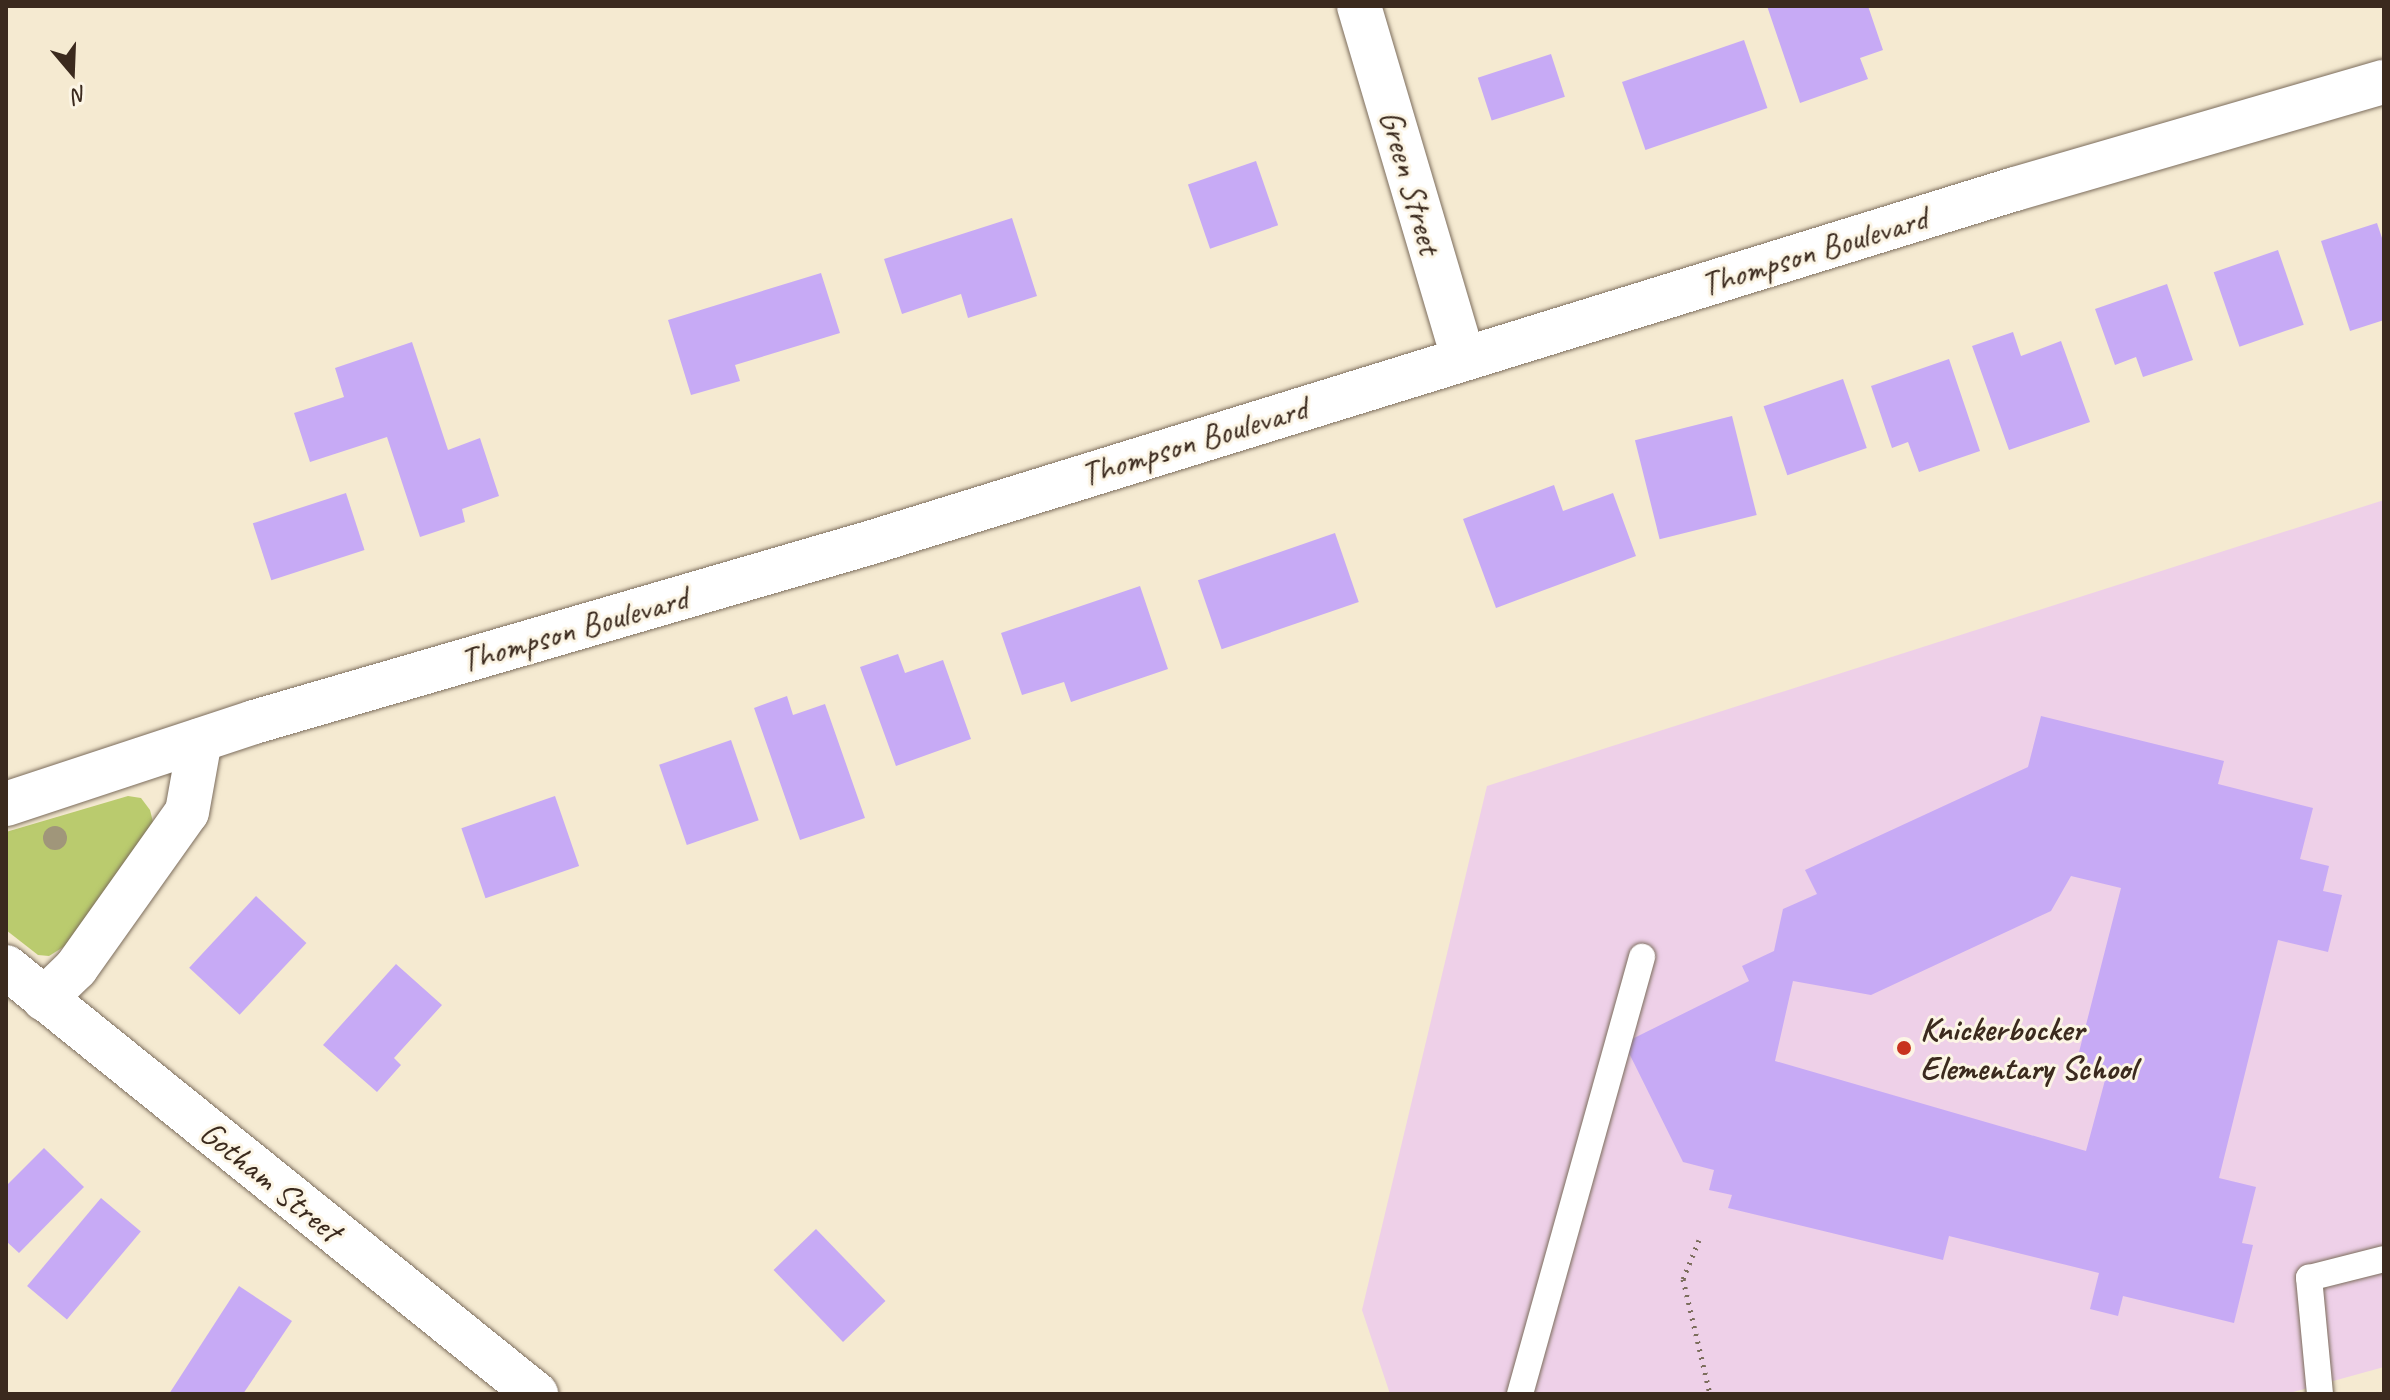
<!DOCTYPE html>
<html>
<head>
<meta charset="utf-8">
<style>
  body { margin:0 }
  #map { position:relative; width:2390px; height:1400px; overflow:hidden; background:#f5ead1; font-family:Caveat,sans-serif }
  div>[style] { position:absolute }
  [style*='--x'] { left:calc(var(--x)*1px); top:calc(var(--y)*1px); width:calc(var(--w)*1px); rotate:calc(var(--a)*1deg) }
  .built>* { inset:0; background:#eed0e8 }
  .green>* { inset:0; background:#bacb6e }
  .building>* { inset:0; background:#c7aaf5; transform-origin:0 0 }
  .path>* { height:5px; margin-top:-2.5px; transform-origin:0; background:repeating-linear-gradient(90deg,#7c6d5d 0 2px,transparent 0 8px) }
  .roads { filter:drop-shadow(0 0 2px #7c6d5d) drop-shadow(0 0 2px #7c6d5d) }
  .lane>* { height:26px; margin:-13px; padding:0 13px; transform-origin:13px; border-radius:13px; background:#fff }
  .street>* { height:44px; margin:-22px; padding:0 22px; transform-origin:22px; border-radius:22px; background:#fff }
  .secondary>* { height:44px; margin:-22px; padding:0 22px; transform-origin:22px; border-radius:22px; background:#fff }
  .trees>* { width:24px; height:24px; margin:-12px; border-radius:50%; background:#a0967a }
  .dots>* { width:22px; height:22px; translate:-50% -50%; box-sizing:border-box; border:4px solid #fcf5e5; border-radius:50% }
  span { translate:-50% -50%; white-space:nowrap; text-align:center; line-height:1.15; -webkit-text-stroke:6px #fcf5e5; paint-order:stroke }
  .street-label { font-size:34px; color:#3b2a1e }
  .poi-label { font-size:34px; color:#3b2a1e; font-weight:700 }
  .left { translate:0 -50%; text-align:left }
  .frame { position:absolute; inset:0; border:8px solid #3b2a1e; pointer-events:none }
  .north { position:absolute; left:32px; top:32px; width:80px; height:80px; -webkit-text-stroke:6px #fcf5e5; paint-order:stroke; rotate:161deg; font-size:22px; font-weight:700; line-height:32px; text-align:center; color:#3b2a1e }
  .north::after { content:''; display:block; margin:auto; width:28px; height:36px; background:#3b2a1e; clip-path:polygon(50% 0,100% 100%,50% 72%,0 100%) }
</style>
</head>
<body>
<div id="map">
  <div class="built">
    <div style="clip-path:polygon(2384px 500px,2384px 1367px,2286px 1394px,1390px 1394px,1362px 1310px,1487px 786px)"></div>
  </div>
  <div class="green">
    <div style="clip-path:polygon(128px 796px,141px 798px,150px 810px,153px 822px,146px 838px,65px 946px,49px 956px,38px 955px,6px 930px,6px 832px)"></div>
  </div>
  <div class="building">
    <div style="clip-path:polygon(1767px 6px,1868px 6px,1883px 50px,1860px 58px,1868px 79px,1800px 103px)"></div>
    <div style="left:1744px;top:40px;width:72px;height:129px;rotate:71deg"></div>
    <div style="left:1551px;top:54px;width:45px;height:77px;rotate:72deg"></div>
    <div style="left:1256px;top:161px;width:68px;height:72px;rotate:71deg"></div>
    <div style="clip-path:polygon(1012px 218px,1037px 296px,968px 318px,961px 294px,902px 314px,884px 259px)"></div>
    <div style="clip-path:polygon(2377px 223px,2384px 244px,2384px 320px,2350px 331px,2321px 241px)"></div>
    <div style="left:2278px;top:250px;width:79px;height:68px;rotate:71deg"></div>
    <div style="clip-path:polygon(821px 273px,840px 333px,735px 365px,740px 381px,691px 395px,668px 320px)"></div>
    <div style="clip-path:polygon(2167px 284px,2193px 360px,2143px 377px,2136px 357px,2115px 365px,2095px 309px)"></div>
    <div style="clip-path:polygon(2013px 332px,2021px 356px,2061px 341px,2090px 422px,2009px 450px,1972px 346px)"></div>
    <div style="clip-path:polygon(412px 342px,448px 450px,480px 438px,499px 496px,462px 509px,465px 522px,420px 537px,387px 437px,310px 462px,294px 413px,344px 397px,335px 368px)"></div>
    <div style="clip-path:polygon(1949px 359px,1980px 451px,1919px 472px,1908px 442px,1892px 448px,1871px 386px)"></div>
    <div style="left:1843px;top:379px;width:73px;height:84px;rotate:71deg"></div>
    <div style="left:1732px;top:416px;width:102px;height:100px;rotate:76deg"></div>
    <div style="clip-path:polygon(1554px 485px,1563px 511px,1613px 493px,1636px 556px,1496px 608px,1463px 519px)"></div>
    <div style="left:346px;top:493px;width:60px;height:98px;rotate:72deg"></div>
    <div style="left:1335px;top:533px;width:73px;height:145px;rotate:71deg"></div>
    <div style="clip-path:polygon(1140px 586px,1168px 669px,1071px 702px,1064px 682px,1022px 695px,1001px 633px)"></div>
    <div style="clip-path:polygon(898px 654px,905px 673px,943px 660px,971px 739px,896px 766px,860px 667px)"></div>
    <div style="clip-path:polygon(787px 696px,793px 715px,825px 704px,865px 818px,800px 840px,754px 708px)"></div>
    <div style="clip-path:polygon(evenodd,2041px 716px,2224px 761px,2218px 784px,2313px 808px,2300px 859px,2329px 866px,2323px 891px,2342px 895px,2328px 952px,2278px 940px,2219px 1178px,2256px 1187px,2242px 1243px,2253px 1245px,2234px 1323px,2123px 1296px,2118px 1316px,2090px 1309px,2099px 1273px,1949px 1236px,1943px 1260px,1728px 1208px,1732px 1195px,1709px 1190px,1714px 1170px,1683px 1162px,1624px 1043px,1749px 981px,1742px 966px,1774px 951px,1783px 909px,1817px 894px,1805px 870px,2028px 767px,2041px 716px,2071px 876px,2121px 888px,2077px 1060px,2108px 1069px,2086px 1151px,1775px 1061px,1793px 981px,1871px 995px,2051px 911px,2071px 876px)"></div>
    <div style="left:731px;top:740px;width:85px;height:76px;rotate:71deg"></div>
    <div style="left:555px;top:796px;width:74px;height:99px;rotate:71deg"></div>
    <div style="left:256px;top:896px;width:69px;height:98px;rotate:43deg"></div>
    <div style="clip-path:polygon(396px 964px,442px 1005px,394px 1058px,401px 1065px,377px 1092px,323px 1045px)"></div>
    <div style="clip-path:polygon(44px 1148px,84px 1187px,19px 1253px,6px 1241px,6px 1186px)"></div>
    <div style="left:101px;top:1198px;width:52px;height:115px;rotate:40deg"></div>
    <div style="left:816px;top:1229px;width:100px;height:59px;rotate:46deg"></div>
    <div style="clip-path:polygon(239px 1286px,292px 1321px,243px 1394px,169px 1394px)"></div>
  </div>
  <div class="path">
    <div style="--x:1699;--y:1240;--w:42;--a:112.3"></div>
    <div style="--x:1683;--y:1279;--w:118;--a:76.8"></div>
  </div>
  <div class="roads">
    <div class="lane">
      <div style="--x:1520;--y:1394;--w:454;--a:-74.4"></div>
      <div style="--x:2320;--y:1394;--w:117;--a:-95.4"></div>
      <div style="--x:2309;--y:1278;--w:77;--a:-14.2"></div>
    </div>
    <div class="street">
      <div style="--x:1359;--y:6;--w:366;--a:73.5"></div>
      <div style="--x:44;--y:999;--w:45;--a:-44.1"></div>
      <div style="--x:76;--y:968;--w:191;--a:-54.6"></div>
      <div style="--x:187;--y:812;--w:73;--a:-79.8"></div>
    </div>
    <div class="secondary">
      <div style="--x:6;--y:804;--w:261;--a:-18.3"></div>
      <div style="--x:254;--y:722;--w:641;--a:-16.23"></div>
      <div style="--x:869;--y:543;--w:1199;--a:-17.17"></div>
      <div style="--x:2015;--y:189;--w:384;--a:-16.2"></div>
      <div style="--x:6;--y:967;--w:681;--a:38.86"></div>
    </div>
  </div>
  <div class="trees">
    <div style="left:55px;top:838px"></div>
  </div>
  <div class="dots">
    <div style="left:1904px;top:1048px;background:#c8321e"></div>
  </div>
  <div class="street-label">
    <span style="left:1411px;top:182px;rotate:74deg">Green Street</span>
    <span style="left:1814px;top:251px;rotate:-17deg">Thompson Boulevard</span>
    <span style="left:1194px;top:441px;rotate:-17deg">Thompson Boulevard</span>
    <span style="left:574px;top:629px;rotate:-16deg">Thompson Boulevard</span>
    <span style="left:271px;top:1181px;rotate:39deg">Gotham Street</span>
  </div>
  <div class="poi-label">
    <span class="left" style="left:1920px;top:1048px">Knickerbocker<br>Elementary School</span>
  </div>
  <div class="frame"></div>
  <div class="north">N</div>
</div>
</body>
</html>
